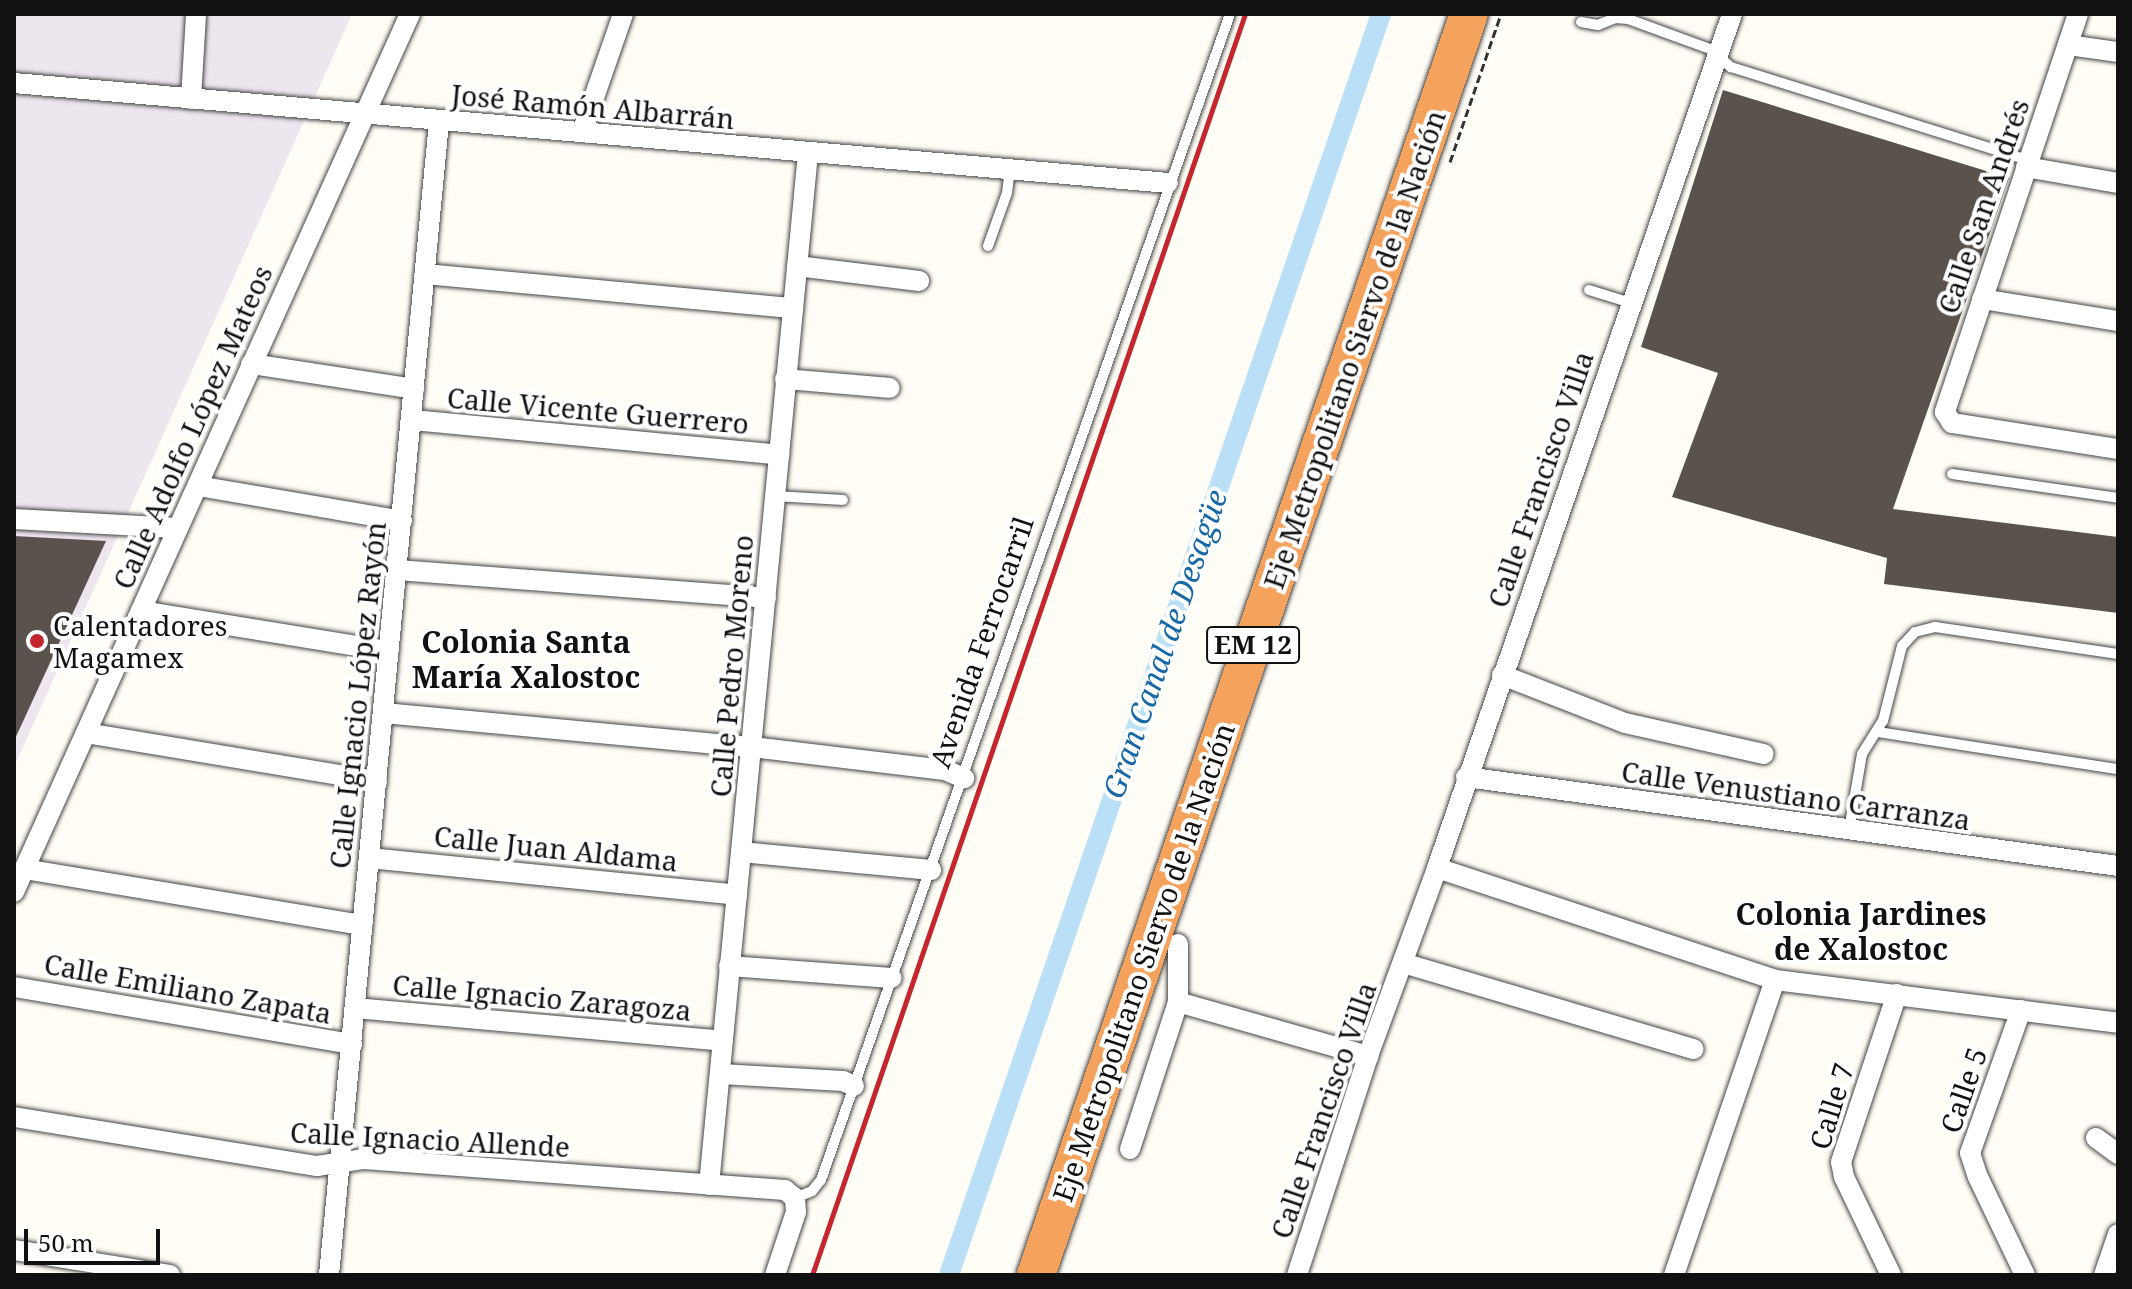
<!DOCTYPE html>
<html>
<head>
<meta charset="utf-8">
<style>
  body { margin:0 }
  #map { position:relative; width:2132px; height:1289px; overflow:hidden; background:#fffdf5; font-family:"Noto Serif",serif }
  div>[style] { position:absolute }
  [style*='--x'] { left:calc(var(--x)*1px); top:calc(var(--y)*1px); width:calc(var(--w)*1px); rotate:calc(var(--a)*1deg) }
  .industrial>* { inset:0; background:#eee6ef }
  .canal>* { height:20px; margin:-10px; padding:0 10px; transform-origin:10px; border-radius:10px; background:#b9e0f7 }
  .building>* { inset:0; background:#5a524d }
  .path>* { height:3px; margin-top:-1.5px; transform-origin:0; background:repeating-linear-gradient(90deg,#333 0 8px,transparent 0 12px) }
  .roads { filter:drop-shadow(0 0 2px #444) drop-shadow(0 0 2px #444) }
  .lane>* { height:10px; margin:-5px; padding:0 5px; transform-origin:5px; border-radius:5px; background:#fff }
  .street>* { height:20px; margin:-10px; padding:0 10px; transform-origin:10px; border-radius:10px; background:#fff }
  .highway>* { height:38px; margin:-19px; padding:0 19px; transform-origin:19px; border-radius:19px; background:#f5a25d }
  .rail>* { height:5px; margin:-2.5px; padding:0 2.5px; transform-origin:2.5px; border-radius:2.5px; background:#c4262e }
  .dots>* { width:22px; height:22px; translate:-50% -50%; box-sizing:border-box; border:4px solid #fff; border-radius:50% }
  span { translate:-50% -50%; white-space:nowrap; text-align:center; line-height:1.15; -webkit-text-stroke:8px #fff; paint-order:stroke }
  .shield-label span { padding:2px 6px; background:#fff; border:2px solid; border-radius:6px; -webkit-text-stroke-width:0 }
  .shield-label { font-size:26px; color:#111; font-weight:700 }
  .street-label { font-size:28px; color:#111 }
  .poi-label { font-size:28px; color:#111 }
  .left { translate:0 -50%; text-align:left }
  .neighbourhood-label { font-size:30px; color:#111; font-weight:700 }
  .water-label { font-size:30px; color:#1768a6; font-style:italic }
  .frame { position:absolute; inset:0; border:16px solid #111; pointer-events:none }
  .scale { position:absolute; left:24px; top:1229px; width:136px; height:36px; box-sizing:border-box; border:4px solid #111; border-top:0; padding-left:10px; font-size:24px; line-height:28px; white-space:nowrap; color:#111; -webkit-text-stroke:6px #fff; paint-order:stroke }
</style>
</head>
<body>
<div id="map">
  <div class="industrial">
    <div style="clip-path:polygon(14px 14px,352px 14px,14px 767px)"></div>
  </div>
  <div class="canal">
    <div style="--x:949;--y:1275;--w:1333;--a:-71.09"></div>
  </div>
  <div class="building">
    <div style="clip-path:polygon(1723px 90px,2009px 178px,1893px 509px,2118px 537px,2118px 613px,1884px 584px,1887px 558px,1672px 497px,1718px 373px,1641px 347px)"></div>
    <div style="clip-path:polygon(14px 536px,106px 541px,14px 741px)"></div>
  </div>
  <div class="path">
    <div style="--x:1450;--y:162;--w:157;--a:-71"></div>
  </div>
  <div class="roads">
    <div class="lane">
      <div style="--x:1581;--y:22;--w:17;--a:10"></div>
      <div style="--x:1598;--y:25;--w:18;--a:-22"></div>
      <div style="--x:1615;--y:18;--w:13;--a:4"></div>
      <div style="--x:1628;--y:19;--w:87;--a:20.1"></div>
      <div style="--x:1710;--y:49;--w:28;--a:41"></div>
      <div style="--x:1731;--y:67;--w:311;--a:17.4"></div>
      <div style="--x:988;--y:246;--w:56;--a:-70.3"></div>
      <div style="--x:1007;--y:193;--w:23;--a:-83"></div>
      <div style="--x:1589;--y:290;--w:44;--a:17.2"></div>
      <div style="--x:1952;--y:474;--w:168;--a:8.2"></div>
      <div style="--x:775;--y:496;--w:68;--a:3.4"></div>
      <div style="--x:1878;--y:732;--w:243;--a:8.8"></div>
      <div style="--x:1849;--y:830;--w:77;--a:-80.3"></div>
      <div style="--x:1862;--y:754;--w:39;--a:-58"></div>
      <div style="--x:1883;--y:721;--w:77;--a:-75.8"></div>
      <div style="--x:1902;--y:646;--w:19;--a:-47"></div>
      <div style="--x:1915;--y:632;--w:21;--a:-14"></div>
      <div style="--x:1935;--y:627;--w:185;--a:8.4"></div>
      <div style="--x:795;--y:1198;--w:18;--a:-22"></div>
      <div style="--x:812;--y:1191;--w:14;--a:-51"></div>
      <div style="--x:821;--y:1180;--w:1236;--a:-70.67"></div>
    </div>
    <div class="street">
      <div style="--x:2078;--y:14;--w:420;--a:108.5"></div>
      <div style="--x:1945;--y:412;--w:13;--a:58"></div>
      <div style="--x:1952;--y:423;--w:168;--a:8.9"></div>
      <div style="--x:2068;--y:45;--w:50;--a:8"></div>
      <div style="--x:14;--y:83;--w:1158;--a:4.95"></div>
      <div style="--x:191;--y:99;--w:85;--a:-86.6"></div>
      <div style="--x:582;--y:132;--w:125;--a:-70.8"></div>
      <div style="--x:2026;--y:167;--w:93;--a:9.9"></div>
      <div style="--x:797;--y:266;--w:123;--a:7"></div>
      <div style="--x:425;--y:274;--w:370;--a:5.3"></div>
      <div style="--x:1982;--y:299;--w:138;--a:9.2"></div>
      <div style="--x:251;--y:364;--w:165;--a:8.7"></div>
      <div style="--x:785;--y:379;--w:105;--a:4.9"></div>
      <div style="--x:412;--y:420;--w:369;--a:5.4"></div>
      <div style="--x:198;--y:486;--w:207;--a:9.7"></div>
      <div style="--x:14;--y:519;--w:163;--a:3.2"></div>
      <div style="--x:397;--y:570;--w:370;--a:4.3"></div>
      <div style="--x:141;--y:611;--w:250;--a:9.2"></div>
      <div style="--x:1502;--y:675;--w:132;--a:21.3"></div>
      <div style="--x:1625;--y:723;--w:142;--a:12.6"></div>
      <div style="--x:383;--y:713;--w:371;--a:5.3"></div>
      <div style="--x:752;--y:747;--w:194;--a:6.8"></div>
      <div style="--x:945;--y:770;--w:21;--a:23"></div>
      <div style="--x:86;--y:733;--w:295;--a:9.4"></div>
      <div style="--x:1466;--y:777;--w:658;--a:7.77"></div>
      <div style="--x:741;--y:852;--w:191;--a:5.4"></div>
      <div style="--x:369;--y:858;--w:370;--a:5.7"></div>
      <div style="--x:1437;--y:868;--w:356;--a:18.3"></div>
      <div style="--x:1775;--y:980;--w:346;--a:7.1"></div>
      <div style="--x:24;--y:869;--w:343;--a:9.4"></div>
      <div style="--x:14;--y:892;--w:963;--a:-65.72"></div>
      <div style="--x:1403;--y:963;--w:303;--a:16.5"></div>
      <div style="--x:729;--y:966;--w:163;--a:4.2"></div>
      <div style="--x:14;--y:987;--w:343;--a:9.6"></div>
      <div style="--x:1178;--y:1002;--w:198;--a:15.9"></div>
      <div style="--x:355;--y:1008;--w:369;--a:5.1"></div>
      <div style="--x:2021;--y:1010;--w:152;--a:109.6"></div>
      <div style="--x:1970;--y:1153;--w:25;--a:72"></div>
      <div style="--x:1978;--y:1177;--w:109;--a:64.4"></div>
      <div style="--x:721;--y:1074;--w:122;--a:3.3"></div>
      <div style="--x:843;--y:1081;--w:12;--a:24"></div>
      <div style="--x:14;--y:1117;--w:307;--a:9.2"></div>
      <div style="--x:317;--y:1166;--w:48;--a:-8.5"></div>
      <div style="--x:364;--y:1159;--w:422;--a:4.2"></div>
      <div style="--x:785;--y:1190;--w:13;--a:39"></div>
      <div style="--x:795;--y:1198;--w:14;--a:86"></div>
      <div style="--x:796;--y:1212;--w:66;--a:108.4"></div>
      <div style="--x:2096;--y:1138;--w:27;--a:36"></div>
      <div style="--x:1130;--y:1149;--w:155;--a:-71.9"></div>
      <div style="--x:1178;--y:1002;--w:58;--a:-90"></div>
      <div style="--x:709;--y:1185;--w:1037;--a:-84.52"></div>
      <div style="--x:14;--y:1250;--w:158;--a:9.1"></div>
      <div style="--x:329;--y:1275;--w:1159;--a:-84.55"></div>
      <div style="--x:1297;--y:1275;--w:230;--a:-72"></div>
      <div style="--x:1368;--y:1056;--w:200;--a:-69.8"></div>
      <div style="--x:1437;--y:868;--w:904;--a:-70.94"></div>
      <div style="--x:1674;--y:1275;--w:312;--a:-71.1"></div>
      <div style="--x:1891;--y:1275;--w:109;--a:-115.6"></div>
      <div style="--x:1844;--y:1177;--w:15;--a:-101"></div>
      <div style="--x:1841;--y:1162;--w:177;--a:-71.6"></div>
      <div style="--x:2104;--y:1275;--w:43;--a:-71.1"></div>
    </div>
    <div class="highway">
      <div style="--x:1036;--y:1275;--w:1333;--a:-71.05"></div>
    </div>
  </div>
  <div class="rail">
    <div style="--x:812;--y:1275;--w:1333;--a:-71.05"></div>
  </div>
  <div class="dots">
    <div style="left:37px;top:641px;background:#c4262e"></div>
  </div>
  <div class="shield-label">
    <span style="left:1253px;top:645px">EM 12</span>
  </div>
  <div class="street-label">
    <span style="left:593px;top:106px;rotate:5deg">José Ramón Albarrán</span>
    <span style="left:1983px;top:206px;rotate:-71deg">Calle San Andrés</span>
    <span style="left:1354px;top:349px;rotate:-71deg">Eje Metropolitano Siervo de la Nación</span>
    <span style="left:598px;top:410px;rotate:5deg">Calle Vicente Guerrero</span>
    <span style="left:192px;top:427px;rotate:-66deg">Calle Adolfo López Mateos</span>
    <span style="left:1540px;top:479px;rotate:-71deg">Calle Francisco Villa</span>
    <span style="left:981px;top:642px;rotate:-71deg">Avenida Ferrocarril</span>
    <span style="left:731px;top:666px;rotate:-85deg">Calle Pedro Moreno</span>
    <span style="left:357px;top:695px;rotate:-84deg">Calle Ignacio López Rayón</span>
    <span style="left:1796px;top:795px;rotate:8deg">Calle Venustiano Carranza</span>
    <span style="left:556px;top:848px;rotate:6deg">Calle Juan Aldama</span>
    <span style="left:1143px;top:962px;rotate:-71deg">Eje Metropolitano Siervo de la Nación</span>
    <span style="left:188px;top:988px;rotate:10deg">Calle Emiliano Zapata</span>
    <span style="left:542px;top:997px;rotate:5deg">Calle Ignacio Zaragoza</span>
    <span style="left:1963px;top:1090px;rotate:-71deg">Calle 5</span>
    <span style="left:1831px;top:1106px;rotate:-73deg">Calle 7</span>
    <span style="left:1323px;top:1110px;rotate:-71deg">Calle Francisco Villa</span>
    <span style="left:430px;top:1139px;rotate:3deg">Calle Ignacio Allende</span>
  </div>
  <div class="poi-label">
    <span class="left" style="left:53px;top:641px">Calentadores<br>Magamex</span>
  </div>
  <div class="neighbourhood-label">
    <span style="left:526px;top:659px">Colonia Santa<br>María Xalostoc</span>
    <span style="left:1861px;top:931px">Colonia Jardines<br>de Xalostoc</span>
  </div>
  <div class="water-label">
    <span style="left:1165px;top:644px;rotate:-71deg">Gran Canal de Desagüe</span>
  </div>
  <div class="frame"></div>
  <div class="scale">50 m</div>
</div>
</body>
</html>
